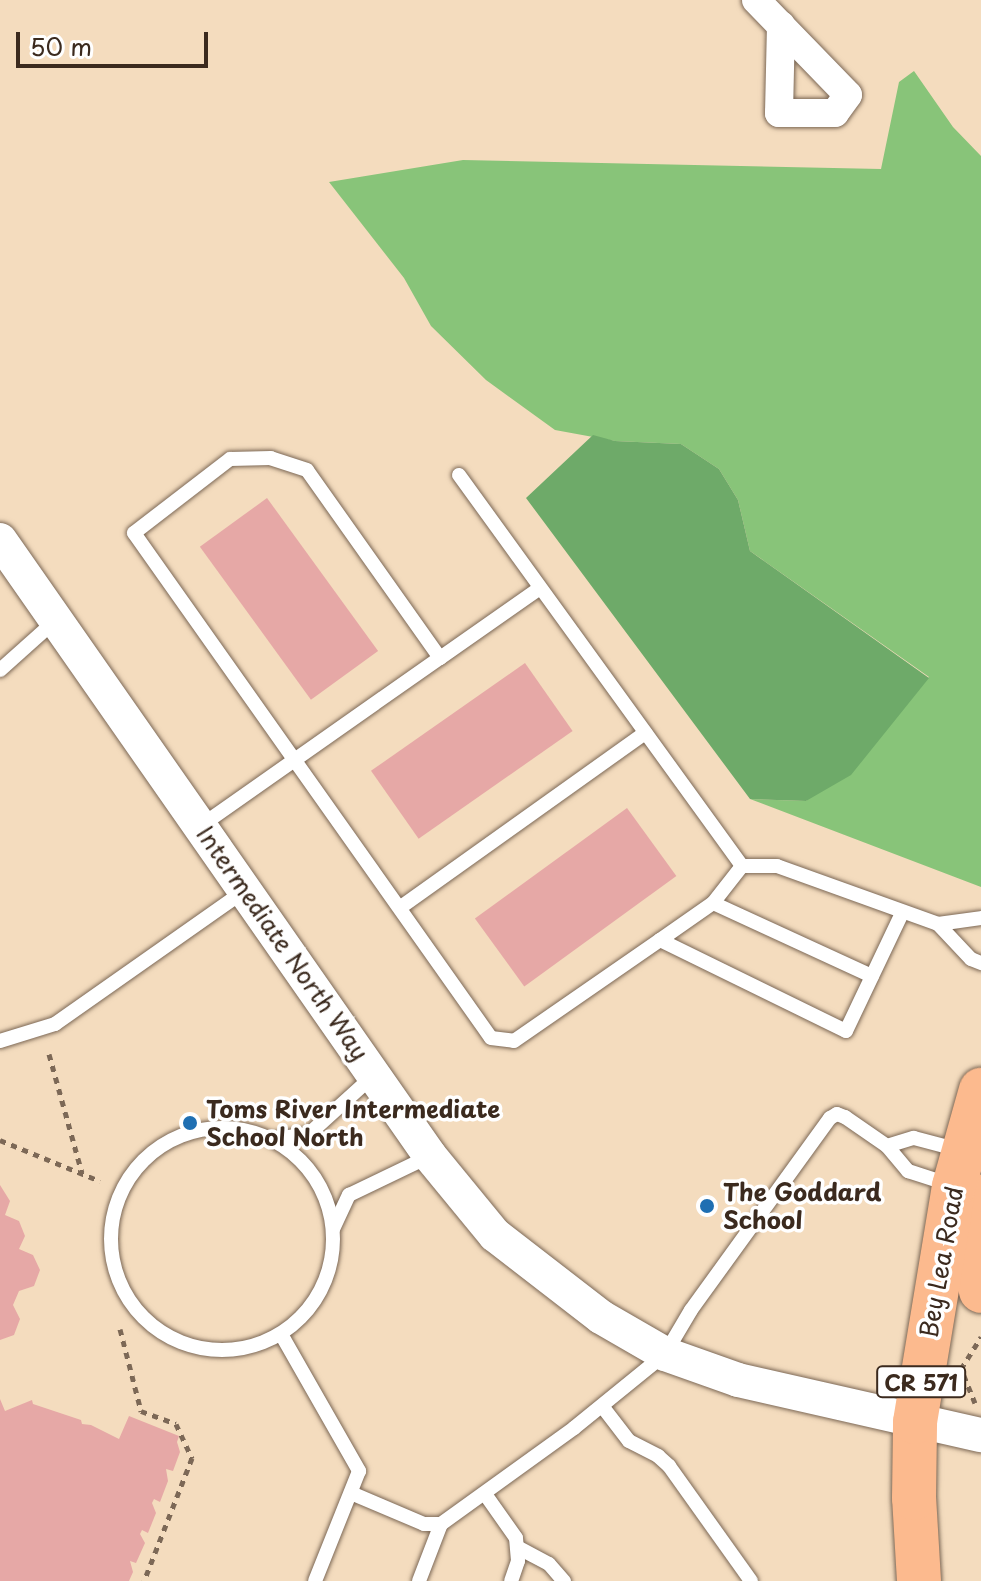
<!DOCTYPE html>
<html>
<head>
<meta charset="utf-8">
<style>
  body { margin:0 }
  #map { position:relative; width:981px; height:1581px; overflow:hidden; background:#f4dcbe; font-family:"Playpen Sans",sans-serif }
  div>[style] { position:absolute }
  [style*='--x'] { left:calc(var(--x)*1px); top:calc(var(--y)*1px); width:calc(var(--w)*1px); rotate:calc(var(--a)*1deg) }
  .green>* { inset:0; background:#88c479 }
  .forest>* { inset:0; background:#6eaa69 }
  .building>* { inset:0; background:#e6a8a6; transform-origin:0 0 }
  .path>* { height:5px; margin-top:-2.5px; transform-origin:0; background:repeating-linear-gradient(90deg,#7c6856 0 6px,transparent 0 12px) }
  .roads { filter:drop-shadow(0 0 2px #7c6856) drop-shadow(0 0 2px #7c6856) }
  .service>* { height:14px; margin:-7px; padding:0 7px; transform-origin:7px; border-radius:7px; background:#fff }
  .service>.ring { margin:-7px; padding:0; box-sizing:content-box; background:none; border:14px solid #fff; border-radius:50% }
  .minor>* { height:28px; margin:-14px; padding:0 14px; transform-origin:14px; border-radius:14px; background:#fff }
  .tertiary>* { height:34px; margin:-17px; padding:0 17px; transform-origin:17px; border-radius:17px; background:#fff }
  .primary>* { height:44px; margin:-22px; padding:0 22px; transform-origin:22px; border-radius:22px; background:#fcba8e }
  .dots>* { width:22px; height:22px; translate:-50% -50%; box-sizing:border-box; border:4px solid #fff; border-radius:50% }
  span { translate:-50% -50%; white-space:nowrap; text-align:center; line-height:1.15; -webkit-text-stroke:7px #fff; paint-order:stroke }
  .shield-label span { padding:2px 6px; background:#fff; border:2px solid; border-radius:6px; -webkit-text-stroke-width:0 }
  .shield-label { font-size:22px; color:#3b2a1e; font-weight:700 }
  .street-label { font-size:24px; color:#3b2a1e }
  .poi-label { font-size:24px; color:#3b2a1e; font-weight:700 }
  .left { translate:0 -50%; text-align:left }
  .scale { position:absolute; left:16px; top:32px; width:192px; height:36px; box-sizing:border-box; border:4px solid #3b2a1e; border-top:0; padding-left:10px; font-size:24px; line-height:28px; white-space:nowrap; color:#3b2a1e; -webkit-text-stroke:6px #fff; paint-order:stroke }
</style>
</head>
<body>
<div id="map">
  <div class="green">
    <div style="clip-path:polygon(914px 71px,953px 127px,981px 156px,981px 887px,750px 799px,806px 801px,929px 677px,750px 551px,738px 500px,719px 469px,681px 444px,615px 441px,555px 430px,486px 380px,431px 326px,404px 278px,329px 182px,463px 160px,881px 169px,899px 82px)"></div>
  </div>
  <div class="forest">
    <div style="clip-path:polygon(593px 435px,615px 441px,681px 444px,719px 469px,738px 500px,750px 551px,929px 678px,851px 775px,806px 801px,750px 799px,526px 498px)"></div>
  </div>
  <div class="building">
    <div style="left:267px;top:498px;width:189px;height:83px;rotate:54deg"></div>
    <div style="left:525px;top:663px;width:83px;height:188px;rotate:55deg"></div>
    <div style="left:627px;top:808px;width:84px;height:188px;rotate:54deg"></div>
    <div style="clip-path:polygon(0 1185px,10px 1201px,5px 1215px,19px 1221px,25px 1236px,19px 1249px,33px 1255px,40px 1270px,34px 1286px,19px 1291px,13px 1305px,20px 1319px,14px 1335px,0 1340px)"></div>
    <div style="clip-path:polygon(0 1399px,5px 1411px,32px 1400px,33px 1404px,81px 1420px,82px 1424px,91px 1425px,119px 1439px,129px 1416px,179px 1436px,177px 1442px,180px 1452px,173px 1471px,166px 1469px,168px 1481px,160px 1502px,154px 1499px,152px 1503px,156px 1513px,148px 1533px,142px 1530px,140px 1534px,145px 1543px,136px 1563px,130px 1561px,133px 1572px,129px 1581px,0 1581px)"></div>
  </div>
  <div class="path">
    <div style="--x:49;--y:1054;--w:123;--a:74.5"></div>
    <div style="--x:0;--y:1140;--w:108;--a:22.3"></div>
    <div style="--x:120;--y:1329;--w:85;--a:75.6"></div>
    <div style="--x:141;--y:1411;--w:37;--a:20"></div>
    <div style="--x:176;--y:1424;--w:38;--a:65"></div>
    <div style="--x:192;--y:1458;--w:132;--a:111.3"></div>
    <div style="--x:975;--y:1403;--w:37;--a:-112"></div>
    <div style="--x:961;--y:1369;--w:38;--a:-58"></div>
  </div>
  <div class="roads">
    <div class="service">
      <div style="--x:459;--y:475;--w:483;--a:54.1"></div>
      <div style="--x:742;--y:866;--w:35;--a:0"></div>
      <div style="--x:777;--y:866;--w:171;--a:19.8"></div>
      <div style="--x:938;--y:924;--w:43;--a:-7.9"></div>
      <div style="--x:540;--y:588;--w:122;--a:145"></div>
      <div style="--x:440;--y:658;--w:230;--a:-125.3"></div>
      <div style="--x:307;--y:470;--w:38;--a:-162"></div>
      <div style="--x:271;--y:458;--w:41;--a:178.6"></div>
      <div style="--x:230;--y:459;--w:121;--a:142.4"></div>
      <div style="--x:134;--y:533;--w:618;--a:54.74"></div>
      <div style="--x:491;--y:1038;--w:23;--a:7"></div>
      <div style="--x:514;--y:1041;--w:178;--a:-34.7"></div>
      <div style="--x:660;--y:940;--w:207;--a:26.1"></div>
      <div style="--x:846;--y:1031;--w:131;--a:-64.6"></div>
      <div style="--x:0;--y:670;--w:75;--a:-41.8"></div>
      <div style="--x:202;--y:825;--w:291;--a:-35.1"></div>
      <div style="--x:713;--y:903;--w:175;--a:24.7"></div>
      <div style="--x:401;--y:907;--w:300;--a:-35.5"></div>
      <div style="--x:938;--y:924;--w:48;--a:46.7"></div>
      <div style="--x:971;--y:959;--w:11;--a:22"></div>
      <div style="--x:660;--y:940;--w:65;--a:-34.9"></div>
      <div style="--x:713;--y:903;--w:47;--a:-51.9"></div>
      <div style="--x:0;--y:1041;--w:58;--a:-17.2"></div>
      <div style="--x:55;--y:1024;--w:233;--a:-35.1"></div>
      <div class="ring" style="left:111px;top:1128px;width:208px;height:208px"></div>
      <div style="--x:274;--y:1139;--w:35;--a:-8"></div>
      <div style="--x:309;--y:1134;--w:88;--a:-42.2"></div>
      <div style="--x:887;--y:1146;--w:28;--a:-17"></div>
      <div style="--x:914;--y:1138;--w:47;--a:14.9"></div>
      <div style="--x:333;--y:1229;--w:38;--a:-65"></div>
      <div style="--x:349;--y:1195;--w:90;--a:-25.7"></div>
      <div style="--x:281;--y:1334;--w:158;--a:60.3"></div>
      <div style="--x:359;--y:1471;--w:118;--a:111.8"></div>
      <div style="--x:602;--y:1406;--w:44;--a:52.4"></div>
      <div style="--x:629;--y:1441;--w:33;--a:27"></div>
      <div style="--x:658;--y:1456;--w:15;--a:42"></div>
      <div style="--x:669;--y:1466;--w:141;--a:54.5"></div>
      <div style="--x:351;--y:1493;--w:79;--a:23"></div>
      <div style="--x:424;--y:1524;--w:17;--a:0"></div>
      <div style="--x:485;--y:1494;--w:54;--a:54.8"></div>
      <div style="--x:516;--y:1538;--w:23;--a:85"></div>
      <div style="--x:518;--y:1561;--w:21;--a:109"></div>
      <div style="--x:517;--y:1547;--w:36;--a:28"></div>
      <div style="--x:549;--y:1564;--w:23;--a:49"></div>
      <div style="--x:419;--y:1581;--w:61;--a:-68.9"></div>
      <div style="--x:441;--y:1524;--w:164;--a:-35.8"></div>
      <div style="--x:574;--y:1428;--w:117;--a:-39.1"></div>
      <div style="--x:665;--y:1354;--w:51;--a:-59.4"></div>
      <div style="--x:691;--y:1310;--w:237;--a:-54.1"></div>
      <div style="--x:830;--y:1118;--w:8;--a:-30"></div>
      <div style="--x:837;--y:1114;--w:9;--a:21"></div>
      <div style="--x:845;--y:1117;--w:51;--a:34.6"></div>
      <div style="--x:887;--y:1146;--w:33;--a:50"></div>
      <div style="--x:908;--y:1171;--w:45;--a:18"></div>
    </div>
    <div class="minor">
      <div style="--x:756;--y:0;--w:132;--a:45.9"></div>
      <div style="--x:848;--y:95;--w:22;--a:126"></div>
      <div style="--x:835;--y:113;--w:56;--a:180"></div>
      <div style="--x:779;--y:113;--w:88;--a:-88.7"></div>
    </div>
    <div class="tertiary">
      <div style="--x:0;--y:540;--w:751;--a:55.08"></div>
      <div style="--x:430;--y:1156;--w:102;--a:50.6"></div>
      <div style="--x:495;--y:1235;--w:134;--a:37.7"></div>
      <div style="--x:601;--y:1317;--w:74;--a:30"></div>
      <div style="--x:665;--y:1354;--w:77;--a:19.6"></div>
      <div style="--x:738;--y:1380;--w:249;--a:12.8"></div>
    </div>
    <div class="primary">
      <div style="--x:966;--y:1191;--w:39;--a:86"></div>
      <div style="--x:969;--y:1230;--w:62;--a:78.9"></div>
      <div style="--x:919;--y:1581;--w:83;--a:-93.4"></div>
      <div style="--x:914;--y:1498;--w:76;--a:-89.2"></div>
      <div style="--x:915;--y:1422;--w:239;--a:-80.6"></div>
      <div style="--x:954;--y:1186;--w:100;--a:-74.3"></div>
    </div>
  </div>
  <div class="dots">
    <div style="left:190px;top:1123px;background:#1f6fb2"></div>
    <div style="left:707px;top:1206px;background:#1f6fb2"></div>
  </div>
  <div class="shield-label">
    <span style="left:921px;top:1382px">CR 571</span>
  </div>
  <div class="street-label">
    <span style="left:283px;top:943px;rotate:55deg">Intermediate North Way</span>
    <span style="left:941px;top:1262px;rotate:-80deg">Bey Lea Road</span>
  </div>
  <div class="poi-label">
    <span class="left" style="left:206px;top:1123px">Toms River Intermediate<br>School North</span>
    <span class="left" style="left:723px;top:1206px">The Goddard<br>School</span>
  </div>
  <div class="scale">50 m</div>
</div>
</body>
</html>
